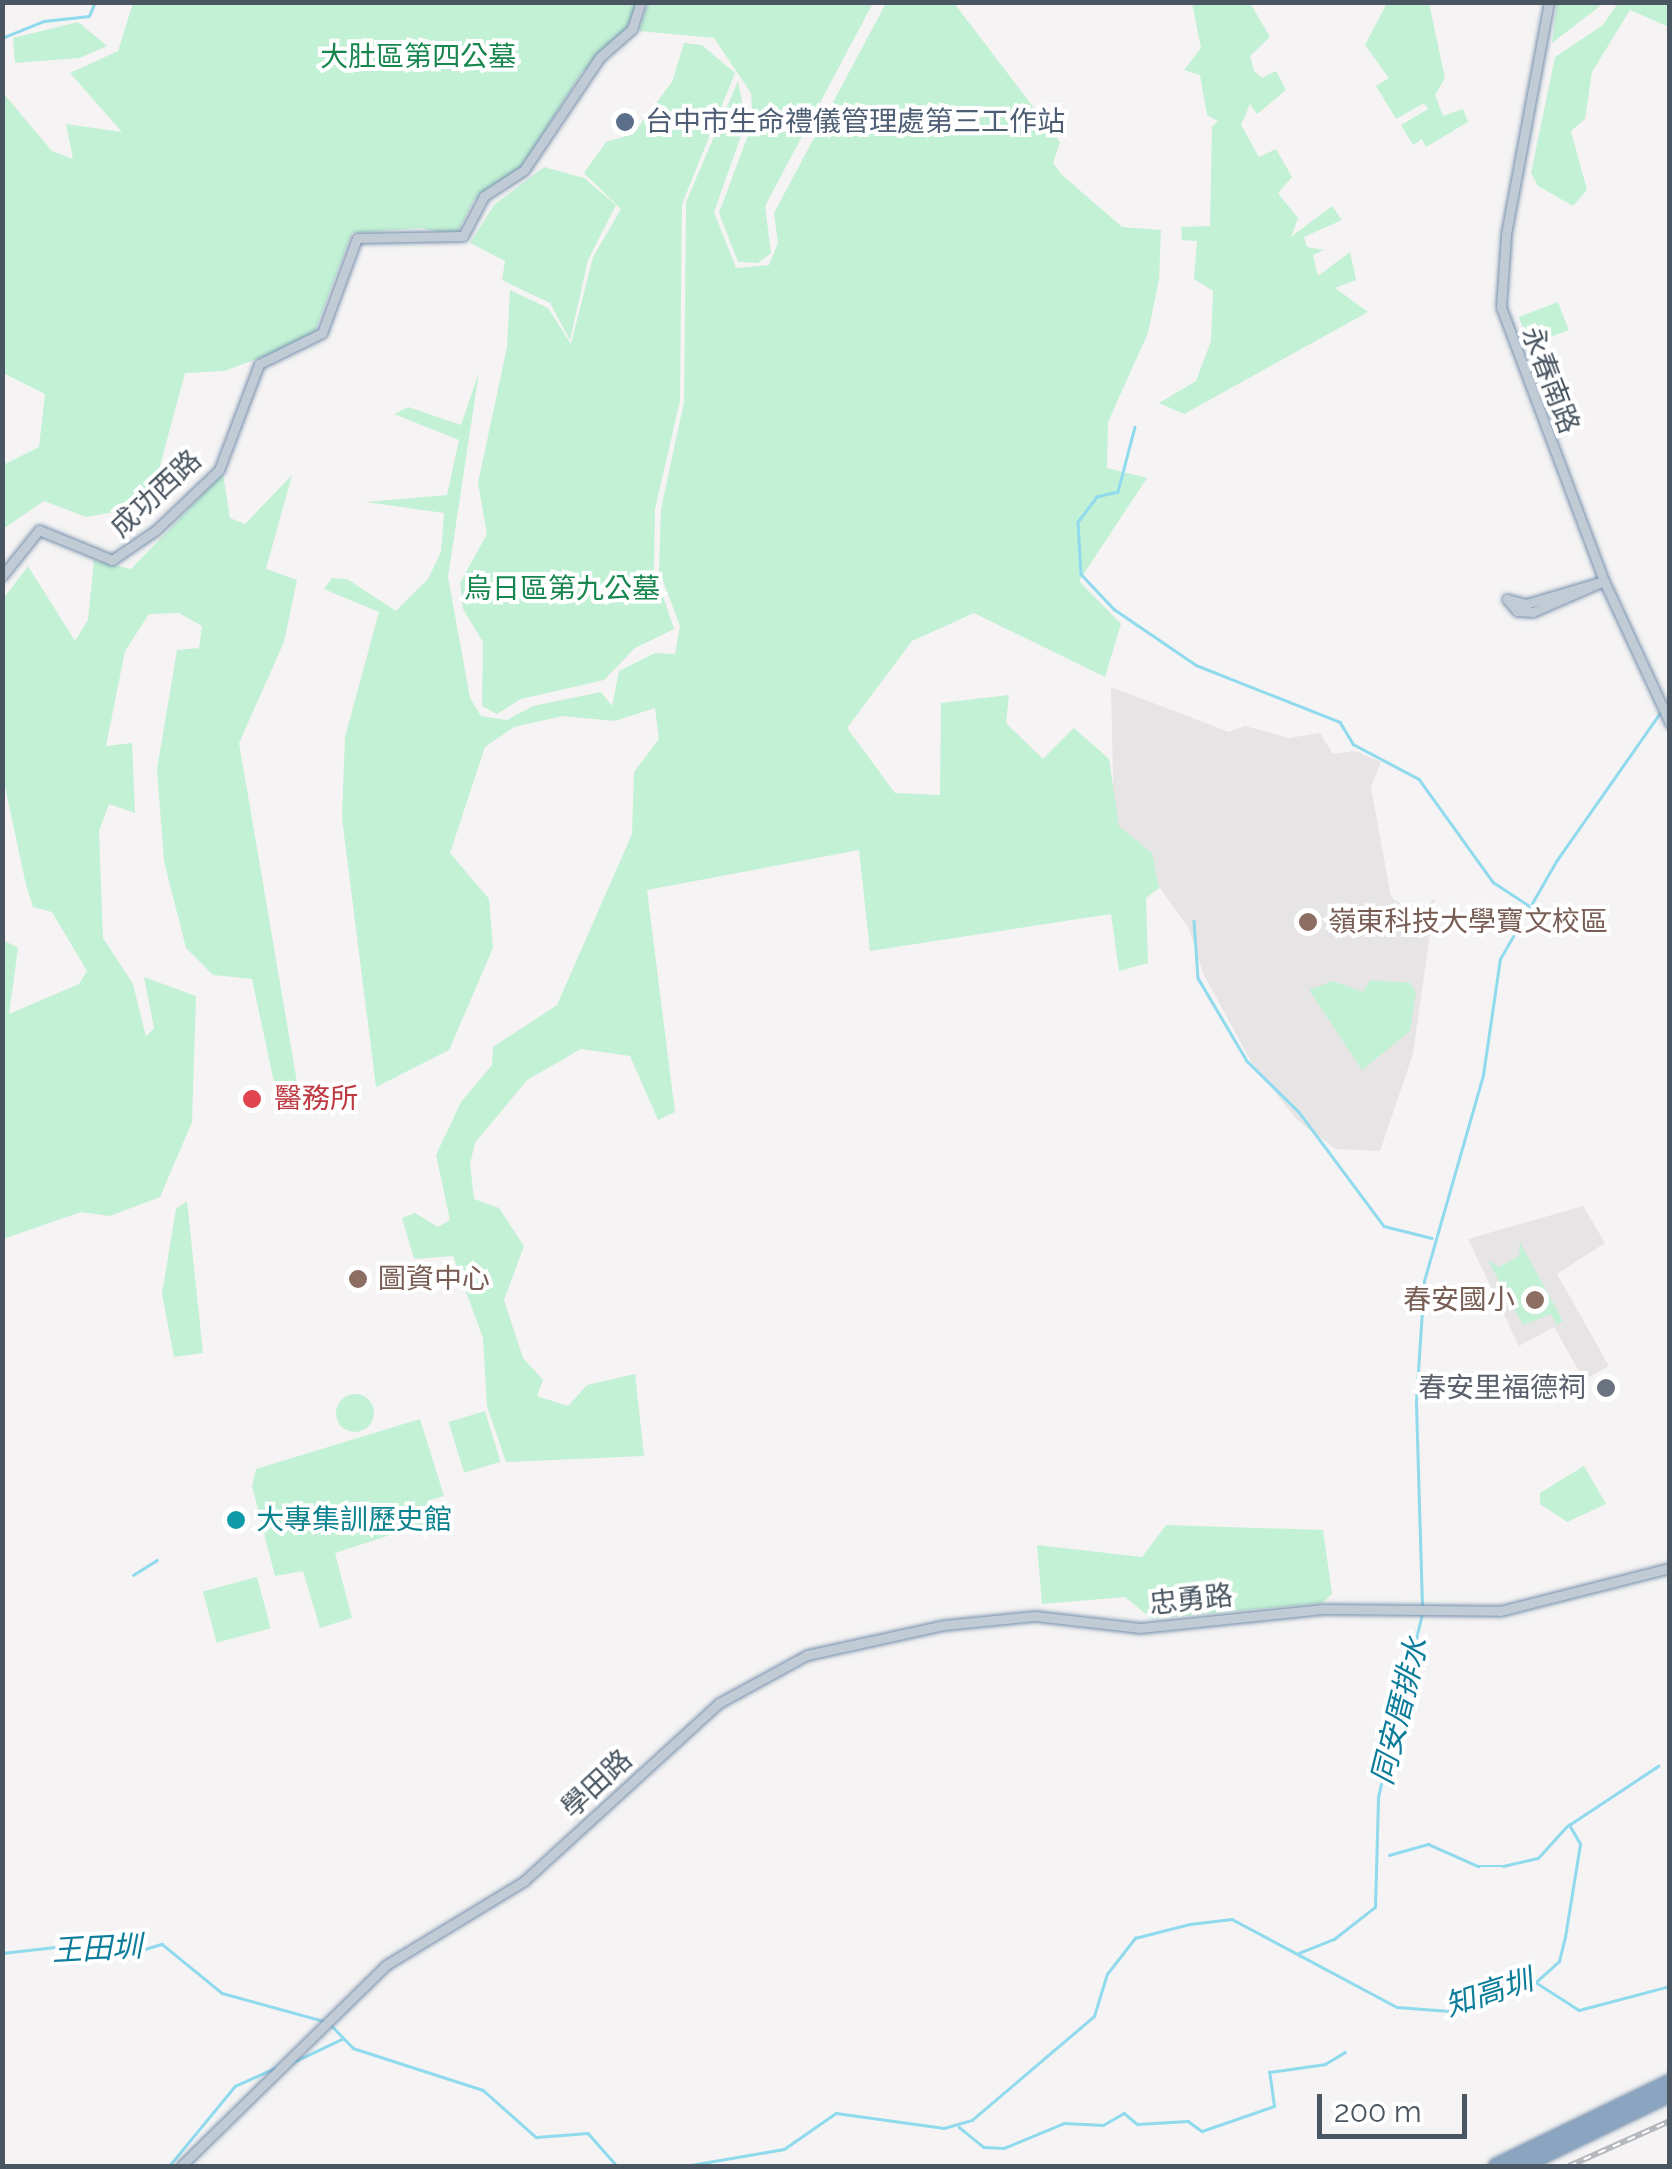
<!DOCTYPE html>
<html>
<head>
<meta charset="utf-8">
<style>
  body { margin:0 }
  #map { position:relative; width:1672px; height:2169px; overflow:hidden; background:#f5f3f3; font-family:Raleway,"Noto Sans TC",sans-serif }
  div>[style] { position:absolute }
  [style*='--x'] { left:calc(var(--x)*1px); top:calc(var(--y)*1px); width:calc(var(--w)*1px); rotate:calc(var(--a)*1deg) }
  .education>* { inset:0; background:#e6e4e5 }
  .green>* { inset:0; background:#c3f1d5; transform-origin:0 0 }
  .round { border-radius:50% }
  .stream>* { height:2.5px; margin:-1.25px; padding:0 1.25px; transform-origin:1.25px; border-radius:1.25px; background:#90daee }
  .roads { filter:drop-shadow(0 0 2px #7690ad) drop-shadow(0 0 2px #7690ad) }
  .secondary>* { height:9px; margin:-4.5px; padding:0 4.5px; transform-origin:4.5px; border-radius:4.5px; background:#c1cbd6 }
  .highway>* { height:14px; margin:-7px; padding:0 7px; transform-origin:7px; border-radius:7px; background:#8ba5c1 }
  .rail>* { height:6px; margin-top:-3px; transform-origin:0; background:repeating-linear-gradient(90deg,#fff 0 8px,#b5b8bd 0 16px); box-sizing:border-box; border-block:2px solid #b5b8bd }
  .dots>* { width:28px; height:28px; translate:-50% -50%; box-sizing:border-box; border:5px solid #fff; border-radius:50% }
  span { translate:-50% -50%; white-space:nowrap; text-align:center; line-height:1.15; -webkit-text-stroke:8px #fff; paint-order:stroke }
  .park-label { font-size:28px; color:#17864f }
  .service-label { font-size:28px; color:#4e5e75 }
  .left { translate:0 -50%; text-align:left }
  .street-label { font-size:28px; color:#4a5661 }
  .education-label { font-size:28px; color:#785e54 }
  .right { translate:-100% -50%; text-align:right }
  .health-label { font-size:28px; color:#be3a42 }
  .worship-label { font-size:28px; color:#5b616d }
  .culture-label { font-size:28px; color:#0d838f }
  .water-label { font-size:30px; color:#0c7c9b; font-style:italic }
  .frame { position:absolute; inset:0; border:5px solid #4a5661; pointer-events:none }
  .scale { position:absolute; left:1317px; top:2094px; width:150px; height:45px; box-sizing:border-box; border:5px solid #4a5661; border-top:0; padding-left:12px; font-size:30px; line-height:35px; white-space:nowrap; color:#4a5661; -webkit-text-stroke:8px #fff; paint-order:stroke }
</style>
</head>
<body>
<div id="map">
  <div class="education">
    <div style="clip-path:polygon(1111px 687px,1229px 732px,1245px 726px,1289px 738px,1320px 733px,1333px 754px,1355px 751px,1381px 762px,1371px 787px,1391px 897px,1414px 914px,1435px 899px,1413px 1054px,1380px 1151px,1336px 1149px,1297px 1120px,1252px 1063px,1203px 973px,1189px 929px,1114px 824px)"></div>
    <div style="clip-path:polygon(1583px 1206px,1605px 1243px,1557px 1274px,1609px 1366px,1584px 1380px,1554px 1327px,1519px 1346px,1468px 1239px)"></div>
  </div>
  <div class="green">
    <div style="clip-path:polygon(133px 3px,640px 3px,627px 28px,582px 72px,522px 166px,474px 200px,456px 236px,422px 228px,352px 233px,312px 339px,224px 371px,185px 373px,158px 473px,193px 474px,161px 504px,86px 517px,44px 501px,3px 529px,3px 465px,39px 447px,45px 394px,3px 373px,3px 93px,52px 151px,73px 159px,66px 124px,122px 132px,70px 73px,118px 51px)"></div>
    <div style="clip-path:polygon(648px 3px,873px 3px,765px 206px,771px 253px,758px 263px,738px 262px,719px 213px,753px 122px,751px 93px,714px 38px,639px 31px)"></div>
    <div style="clip-path:polygon(886px 3px,954px 3px,1060px 142px,1053px 163px,1061px 174px,1122px 227px,1161px 230px,1159px 280px,1148px 333px,1108px 422px,1107px 468px,1147px 478px,1079px 581px,1121px 624px,1105px 677px,974px 613px,912px 641px,847px 728px,895px 793px,940px 795px,941px 703px,1009px 695px,1006px 723px,1043px 759px,1074px 728px,1109px 759px,1119px 826px,1152px 853px,1159px 888px,1146px 898px,1148px 963px,1119px 971px,1111px 914px,870px 951px,859px 850px,647px 890px,675px 1112px,658px 1120px,630px 1056px,581px 1049px,527px 1080px,475px 1143px,470px 1164px,474px 1199px,499px 1208px,524px 1246px,504px 1300px,523px 1358px,543px 1380px,537px 1396px,568px 1406px,587px 1385px,635px 1374px,644px 1456px,506px 1462px,487px 1406px,483px 1338px,453px 1256px,414px 1259px,402px 1218px,415px 1213px,438px 1227px,450px 1220px,436px 1155px,461px 1102px,492px 1065px,493px 1047px,557px 1005px,632px 834px,634px 772px,659px 739px,655px 708px,615px 721px,563px 716px,514px 727px,485px 747px,450px 853px,489px 899px,493px 948px,449px 1050px,376px 1087px,342px 818px,345px 737px,379px 612px,324px 589px,332px 578px,347px 579px,396px 611px,428px 579px,441px 552px,444px 513px,366px 502px,447px 495px,459px 440px,394px 414px,408px 407px,461px 425px,479px 372px,448px 577px,470px 698px,481px 716px,507px 720px,533px 706px,601px 692px,612px 706px,619px 671px,655px 653px,675px 654px,680px 626px,659px 570px,661px 509px,684px 402px,686px 202px,738px 81px,746px 122px,714px 212px,736px 268px,769px 265px,778px 243px,774px 213px)"></div>
    <div style="clip-path:polygon(1192px 3px,1250px 3px,1270px 37px,1250px 56px,1254px 71px,1262px 78px,1276px 71px,1286px 90px,1257px 114px,1250px 104px,1241px 125px,1259px 157px,1276px 149px,1292px 177px,1278px 193px,1298px 218px,1291px 237px,1332px 206px,1342px 220px,1304px 237px,1307px 247px,1324px 250px,1313px 255px,1318px 276px,1350px 252px,1356px 280px,1335px 288px,1368px 312px,1184px 414px,1159px 403px,1196px 381px,1211px 341px,1213px 291px,1194px 279px,1197px 241px,1182px 240px,1181px 227px,1210px 226px,1212px 127px,1218px 121px,1207px 115px,1200px 75px,1184px 70px,1201px 48px)"></div>
    <div style="clip-path:polygon(1387px 3px,1429px 3px,1445px 78px,1435px 95px,1443px 116px,1463px 109px,1468px 122px,1426px 147px,1422px 139px,1413px 145px,1401px 125px,1428px 109px,1424px 103px,1396px 119px,1376px 86px,1389px 78px,1365px 45px)"></div>
    <div style="clip-path:polygon(1557px 3px,1557px 2px,1604px 3px,1552px 43px)"></div>
    <div style="clip-path:polygon(1618px 3px,1669px 3px,1669px 27px,1630px 10px,1592px 72px,1585px 119px,1571px 131px,1587px 190px,1573px 206px,1538px 186px,1531px 173px,1555px 57px,1603px 25px)"></div>
    <div style="clip-path:polygon(78px 22px,107px 46px,80px 58px,15px 63px,13px 38px)"></div>
    <div style="clip-path:polygon(684px 43px,702px 45px,735px 73px,682px 204px,680px 401px,655px 509px,654px 570px,674px 629px,635px 648px,604px 680px,521px 699px,497px 714px,482px 706px,483px 642px,463px 609px,460px 583px,487px 534px,478px 483px,507px 347px,510px 290px,548px 308px,571px 344px,593px 257px,621px 209px,584px 173px,606px 142px,633px 134px,672px 82px)"></div>
    <div style="clip-path:polygon(544px 167px,584px 178px,616px 205px,588px 260px,570px 340px,550px 303px,502px 280px,505px 261px,470px 243px,494px 205px)"></div>
    <div style="left:1558px;top:302px;width:30px;height:42px;rotate:69deg"></div>
    <div style="clip-path:polygon(223px 474px,230px 518px,245px 524px,292px 475px,266px 569px,297px 580px,284px 642px,239px 743px,298px 1088px,275px 1087px,252px 979px,213px 975px,186px 948px,164px 861px,157px 769px,177px 650px,199px 648px,202px 626px,179px 613px,149px 614px,125px 651px,106px 746px,132px 743px,135px 813px,109px 804px,99px 831px,103px 938px,133px 984px,146px 1037px,154px 1028px,144px 977px,196px 996px,192px 1122px,160px 1197px,110px 1216px,81px 1212px,3px 1239px,3px 940px,18px 948px,9px 1014px,79px 984px,87px 971px,52px 912px,33px 907px,26px 885px,3px 777px,3px 599px,28px 566px,75px 641px,88px 620px,94px 560px,131px 569px)"></div>
    <div style="clip-path:polygon(1370px 980px,1410px 983px,1416px 992px,1410px 1031px,1362px 1070px,1309px 990px,1333px 981px,1363px 992px)"></div>
    <div style="clip-path:polygon(187px 1201px,203px 1353px,174px 1357px,162px 1294px,176px 1209px)"></div>
    <div style="clip-path:polygon(1520px 1242px,1563px 1321px,1557px 1325px,1551px 1314px,1523px 1325px,1488px 1260px,1499px 1267px,1519px 1256px)"></div>
    <div class="round" style="left:336px;top:1394px;width:38px;height:38px"></div>
    <div style="left:485px;top:1411px;width:53px;height:38px;rotate:73deg"></div>
    <div style="clip-path:polygon(420px 1419px,444px 1496px,430px 1500px,436px 1520px,335px 1553px,352px 1618px,320px 1628px,303px 1571px,275px 1576px,252px 1486px,256px 1469px)"></div>
    <div style="clip-path:polygon(1584px 1466px,1606px 1504px,1567px 1522px,1540px 1504px,1540px 1493px)"></div>
    <div style="clip-path:polygon(1166px 1525px,1323px 1530px,1332px 1594px,1322px 1603px,1152px 1619px,1125px 1597px,1042px 1604px,1037px 1545px,1142px 1557px)"></div>
    <div style="left:257px;top:1577px;width:53px;height:56px;rotate:75deg"></div>
  </div>
  <div class="stream">
    <div style="--x:2;--y:38;--w:45;--a:-22"></div>
    <div style="--x:44;--y:21;--w:45;--a:-6.3"></div>
    <div style="--x:89;--y:16;--w:15;--a:-67"></div>
    <div style="--x:1135;--y:427;--w:67;--a:104.7"></div>
    <div style="--x:1118;--y:492;--w:22;--a:167"></div>
    <div style="--x:1097;--y:497;--w:31;--a:127"></div>
    <div style="--x:1078;--y:522;--w:52;--a:86.7"></div>
    <div style="--x:1081;--y:574;--w:48;--a:46.7"></div>
    <div style="--x:1114;--y:609;--w:99;--a:34.3"></div>
    <div style="--x:1196;--y:665;--w:155;--a:21.6"></div>
    <div style="--x:1340;--y:722;--w:26;--a:59"></div>
    <div style="--x:1353;--y:744;--w:75;--a:27.9"></div>
    <div style="--x:1419;--y:779;--w:127;--a:54.3"></div>
    <div style="--x:1493;--y:882;--w:42;--a:33.3"></div>
    <div style="--x:1194;--y:921;--w:57;--a:86"></div>
    <div style="--x:1198;--y:978;--w:96;--a:59.4"></div>
    <div style="--x:1247;--y:1061;--w:73;--a:44.4"></div>
    <div style="--x:1299;--y:1112;--w:142;--a:53.3"></div>
    <div style="--x:1384;--y:1226;--w:49;--a:14"></div>
    <div style="--x:133;--y:1575;--w:28;--a:-32"></div>
    <div style="--x:1422;--y:1606;--w:205;--a:-91.7"></div>
    <div style="--x:1416;--y:1401;--w:120;--a:-86.2"></div>
    <div style="--x:1424;--y:1281;--w:214;--a:-74"></div>
    <div style="--x:1483;--y:1075;--w:117;--a:-81.7"></div>
    <div style="--x:1500;--y:959;--w:114;--a:-60.1"></div>
    <div style="--x:1557;--y:860;--w:179;--a:-55"></div>
    <div style="--x:1389;--y:1855;--w:41;--a:-15.8"></div>
    <div style="--x:1428;--y:1844;--w:55;--a:23.7"></div>
    <div style="--x:1478;--y:1866;--w:25;--a:0"></div>
    <div style="--x:1503;--y:1866;--w:36;--a:-13"></div>
    <div style="--x:1538;--y:1858;--w:43;--a:-47.8"></div>
    <div style="--x:2;--y:1953;--w:71;--a:-6.4"></div>
    <div style="--x:73;--y:1945;--w:60;--a:7.7"></div>
    <div style="--x:132;--y:1953;--w:31;--a:-17"></div>
    <div style="--x:162;--y:1944;--w:77;--a:39.2"></div>
    <div style="--x:222;--y:1993;--w:106;--a:15.4"></div>
    <div style="--x:1299;--y:1953;--w:38;--a:-22"></div>
    <div style="--x:1334;--y:1939;--w:52;--a:-38"></div>
    <div style="--x:1375;--y:1907;--w:110;--a:-88.4"></div>
    <div style="--x:1378;--y:1797;--w:188;--a:-76.5"></div>
    <div style="--x:1537;--y:1983;--w:50;--a:32.7"></div>
    <div style="--x:1579;--y:2010;--w:94;--a:-14.8"></div>
    <div style="--x:331;--y:2025;--w:32;--a:46"></div>
    <div style="--x:353;--y:2048;--w:137;--a:17.9"></div>
    <div style="--x:483;--y:2090;--w:71;--a:41.6"></div>
    <div style="--x:536;--y:2137;--w:52;--a:-4.4"></div>
    <div style="--x:588;--y:2133;--w:44;--a:48.7"></div>
    <div style="--x:287;--y:2065;--w:61;--a:-25.3"></div>
    <div style="--x:959;--y:2127;--w:32;--a:39"></div>
    <div style="--x:984;--y:2147;--w:20;--a:3"></div>
    <div style="--x:1004;--y:2148;--w:65;--a:-22.6"></div>
    <div style="--x:1064;--y:2123;--w:39;--a:3"></div>
    <div style="--x:1103;--y:2125;--w:24;--a:-30"></div>
    <div style="--x:1124;--y:2113;--w:17;--a:40"></div>
    <div style="--x:1137;--y:2124;--w:51;--a:-3.4"></div>
    <div style="--x:1188;--y:2121;--w:17;--a:36"></div>
    <div style="--x:1202;--y:2131;--w:76;--a:-19.1"></div>
    <div style="--x:1274;--y:2106;--w:34;--a:-98"></div>
    <div style="--x:1269;--y:2072;--w:57;--a:-8.1"></div>
    <div style="--x:1325;--y:2064;--w:23;--a:-31"></div>
    <div style="--x:66;--y:2166;--w:18;--a:0"></div>
    <div style="--x:169;--y:2166;--w:104;--a:-50.5"></div>
    <div style="--x:235;--y:2086;--w:44;--a:-24.2"></div>
    <div style="--x:685;--y:2166;--w:100;--a:-9.7"></div>
    <div style="--x:784;--y:2149;--w:63;--a:-34.7"></div>
    <div style="--x:836;--y:2113;--w:109;--a:7.9"></div>
    <div style="--x:944;--y:2128;--w:29;--a:-16"></div>
    <div style="--x:972;--y:2120;--w:160;--a:-40.4"></div>
    <div style="--x:1094;--y:2016;--w:44;--a:-72.8"></div>
    <div style="--x:1107;--y:1974;--w:46;--a:-52.1"></div>
    <div style="--x:1135;--y:1938;--w:57;--a:-14.3"></div>
    <div style="--x:1190;--y:1924;--w:42;--a:-6.8"></div>
    <div style="--x:1232;--y:1919;--w:187;--a:28.1"></div>
    <div style="--x:1397;--y:2007;--w:52;--a:4.4"></div>
    <div style="--x:1449;--y:2011;--w:82;--a:-23.1"></div>
    <div style="--x:1524;--y:1979;--w:12;--a:14"></div>
    <div style="--x:1536;--y:1982;--w:31;--a:-42"></div>
    <div style="--x:1559;--y:1961;--w:25;--a:-76"></div>
    <div style="--x:1565;--y:1937;--w:94;--a:-80.8"></div>
    <div style="--x:1580;--y:1844;--w:22;--a:-120"></div>
    <div style="--x:1569;--y:1825;--w:107;--a:-33.5"></div>
    <div style="--x:797;--y:2166;--w:12;--a:0"></div>
  </div>
  <div class="roads">
    <div class="secondary">
      <div style="--x:1549;--y:2;--w:237;--a:100.5"></div>
      <div style="--x:1506;--y:235;--w:72;--a:94"></div>
      <div style="--x:1501;--y:307;--w:293;--a:69.4"></div>
      <div style="--x:1604;--y:581;--w:157;--a:65.1"></div>
      <div style="--x:2;--y:576;--w:59;--a:-51.2"></div>
      <div style="--x:39;--y:530;--w:79;--a:22.3"></div>
      <div style="--x:112;--y:560;--w:53;--a:-34.3"></div>
      <div style="--x:156;--y:530;--w:87;--a:-43.6"></div>
      <div style="--x:219;--y:470;--w:113;--a:-69.3"></div>
      <div style="--x:259;--y:364;--w:70;--a:-26.2"></div>
      <div style="--x:322;--y:333;--w:101;--a:-69.8"></div>
      <div style="--x:357;--y:238;--w:106;--a:-1.1"></div>
      <div style="--x:463;--y:236;--w:45;--a:-62.3"></div>
      <div style="--x:484;--y:196;--w:48;--a:-33"></div>
      <div style="--x:524;--y:170;--w:136;--a:-56.1"></div>
      <div style="--x:600;--y:57;--w:43;--a:-41.2"></div>
      <div style="--x:632;--y:29;--w:28;--a:-72"></div>
      <div style="--x:1507;--y:599;--w:16;--a:50"></div>
      <div style="--x:1517;--y:611;--w:16;--a:4"></div>
      <div style="--x:1533;--y:612;--w:77;--a:-23.6"></div>
      <div style="--x:1507;--y:599;--w:20;--a:15"></div>
      <div style="--x:1526;--y:604;--w:81;--a:-16.4"></div>
      <div style="--x:181;--y:2166;--w:287;--a:-44.4"></div>
      <div style="--x:386;--y:1965;--w:162;--a:-31.3"></div>
      <div style="--x:524;--y:1881;--w:264;--a:-42.4"></div>
      <div style="--x:719;--y:1703;--w:100;--a:-28.6"></div>
      <div style="--x:807;--y:1655;--w:141;--a:-12.3"></div>
      <div style="--x:945;--y:1625;--w:90;--a:-5.7"></div>
      <div style="--x:1035;--y:1616;--w:106;--a:6.5"></div>
      <div style="--x:1140;--y:1628;--w:184;--a:-5.9"></div>
      <div style="--x:1323;--y:1609;--w:177;--a:0.6"></div>
      <div style="--x:1500;--y:1611;--w:175;--a:-14.2"></div>
    </div>
    <div class="highway">
      <div style="--x:1496;--y:2166;--w:193;--a:-25.8"></div>
      <div style="--x:1522;--y:2166;--w:165;--a:-25.9"></div>
    </div>
  </div>
  <div class="rail">
    <div style="--x:1569;--y:2166;--w:111;--a:-24"></div>
  </div>
  <div class="dots">
    <div style="left:625px;top:122px;background:#5c6f8a"></div>
    <div style="left:1308px;top:922px;background:#8d6e63"></div>
    <div style="left:252px;top:1099px;background:#e0444e"></div>
    <div style="left:358px;top:1279px;background:#8d6e63"></div>
    <div style="left:1535px;top:1300px;background:#8d6e63"></div>
    <div style="left:1606px;top:1388px;background:#6b7280"></div>
    <div style="left:236px;top:1520px;background:#0f9aa8"></div>
  </div>
  <div class="park-label">
    <span style="left:418px;top:57px">大肚區第四公墓</span>
    <span style="left:562px;top:589px">烏日區第九公墓</span>
  </div>
  <div class="service-label">
    <span class="left" style="left:645px;top:122px">台中市生命禮儀管理處第三工作站</span>
  </div>
  <div class="street-label">
    <span style="left:1550px;top:380px;rotate:69deg">永春南路</span>
    <span style="left:156px;top:494px;rotate:-43deg">成功西路</span>
    <span style="left:1191px;top:1600px;rotate:-6deg">忠勇路</span>
    <span style="left:597px;top:1784px;rotate:-43deg">學田路</span>
  </div>
  <div class="education-label">
    <span class="left" style="left:1328px;top:922px">嶺東科技大學寶文校區</span>
    <span class="left" style="left:378px;top:1279px">圖資中心</span>
    <span class="right" style="left:1515px;top:1300px">春安國小</span>
  </div>
  <div class="health-label">
    <span class="left" style="left:274px;top:1099px">醫務所</span>
  </div>
  <div class="worship-label">
    <span class="right" style="left:1586px;top:1388px">春安里福德祠</span>
  </div>
  <div class="culture-label">
    <span class="left" style="left:256px;top:1520px">大專集訓歷史館</span>
  </div>
  <div class="water-label">
    <span style="left:1400px;top:1711px;rotate:-76deg">同安厝排水</span>
    <span style="left:97px;top:1949px;rotate:-3deg">王田圳</span>
    <span style="left:1489px;top:1993px;rotate:-18deg">知高圳</span>
  </div>
  <div class="frame"></div>
  <div class="scale">200 m</div>
</div>
</body>
</html>
